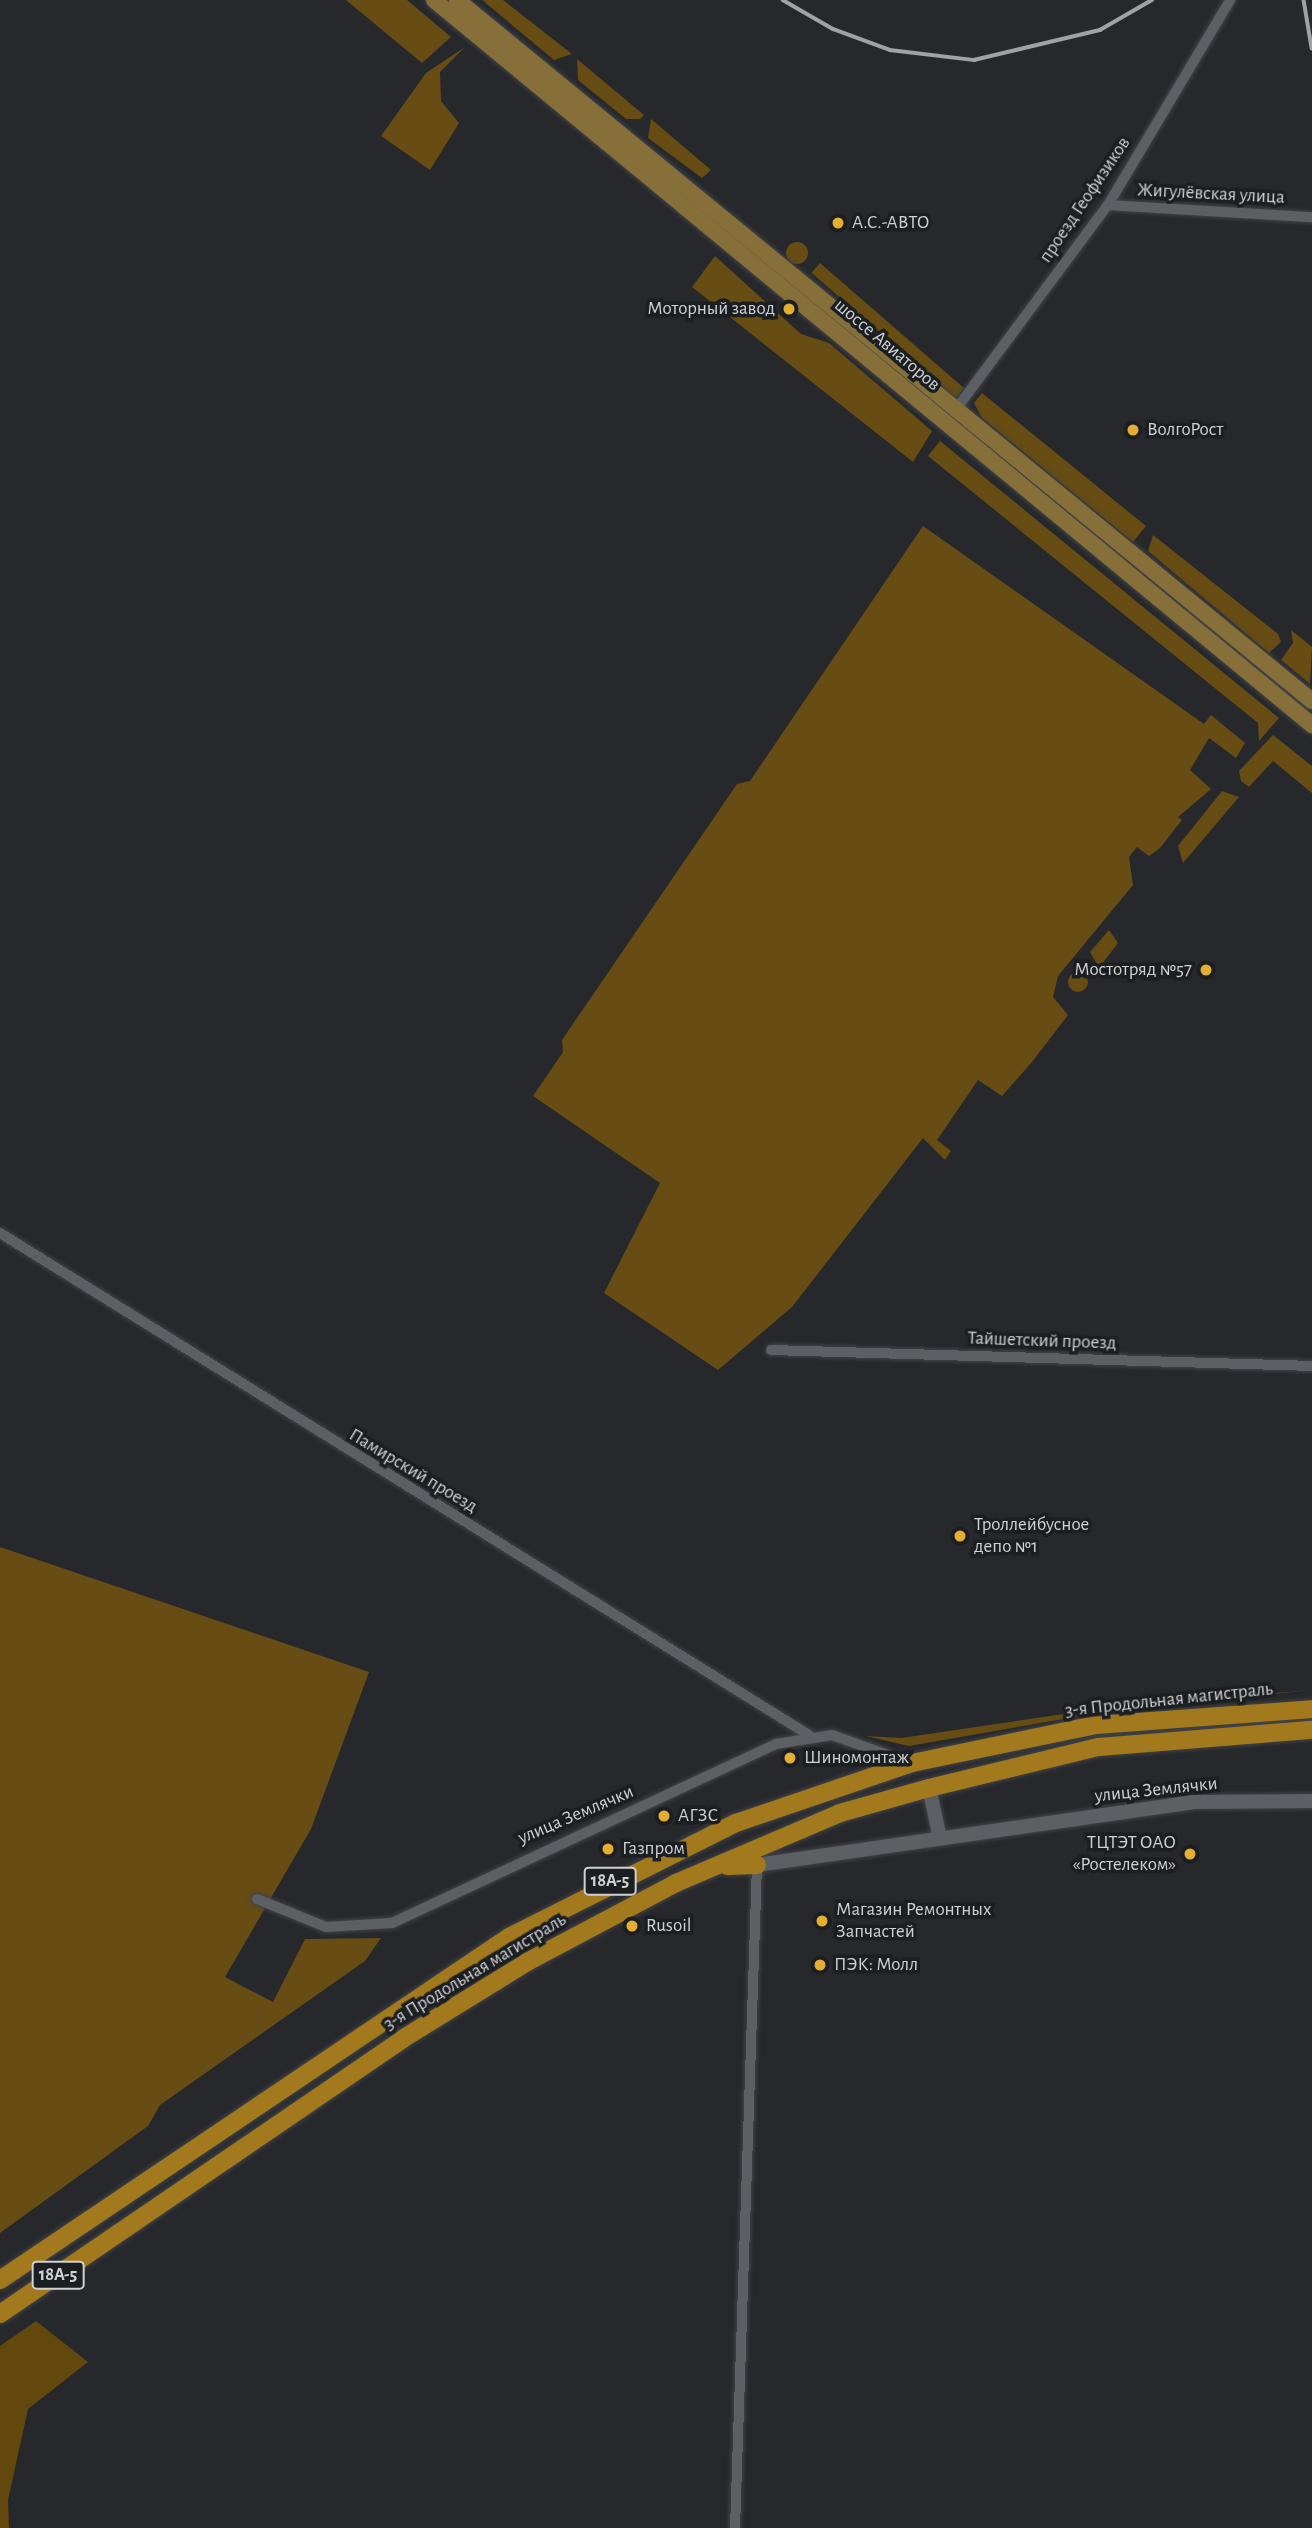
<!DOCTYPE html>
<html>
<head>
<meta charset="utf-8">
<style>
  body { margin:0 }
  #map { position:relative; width:1312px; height:2528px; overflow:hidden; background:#26282c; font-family:"Alegreya Sans",sans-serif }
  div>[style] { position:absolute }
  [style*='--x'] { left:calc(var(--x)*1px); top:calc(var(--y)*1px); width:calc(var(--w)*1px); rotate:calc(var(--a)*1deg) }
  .green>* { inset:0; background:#674d14; transform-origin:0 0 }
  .round { border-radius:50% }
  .forest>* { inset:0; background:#62480c }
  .roads { filter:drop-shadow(0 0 2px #414347) drop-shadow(0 0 2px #414347) }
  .street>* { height:10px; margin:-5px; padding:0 5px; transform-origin:5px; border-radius:5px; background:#5c5f64 }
  .secondary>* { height:14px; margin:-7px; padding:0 7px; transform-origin:7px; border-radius:7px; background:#5c5f64 }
  .primary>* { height:16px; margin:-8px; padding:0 8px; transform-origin:8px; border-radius:8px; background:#866f39 }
  .highway>* { height:18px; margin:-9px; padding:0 9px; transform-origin:9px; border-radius:9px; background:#a27a1d }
  .rail>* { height:3.5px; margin:-1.75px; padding:0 1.75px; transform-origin:1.75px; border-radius:1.75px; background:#a0a2a5 }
  .dots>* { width:19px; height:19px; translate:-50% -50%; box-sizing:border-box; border:4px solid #1c1f22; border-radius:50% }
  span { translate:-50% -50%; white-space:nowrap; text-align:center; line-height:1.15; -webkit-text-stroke:7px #1c1f22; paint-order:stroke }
  .shield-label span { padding:2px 5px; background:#1c1f22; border:2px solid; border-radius:5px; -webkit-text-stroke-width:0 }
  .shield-label { font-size:18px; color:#cfd1d4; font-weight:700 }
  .street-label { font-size:19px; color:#cfd1d4 }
  .poi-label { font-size:19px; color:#cfd1d4 }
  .left { translate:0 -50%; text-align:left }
  .right { translate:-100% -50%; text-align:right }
</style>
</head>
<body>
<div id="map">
  <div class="green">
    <div style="clip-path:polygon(346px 0,407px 0,451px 37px,422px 63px)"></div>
    <div style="clip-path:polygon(482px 0,503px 0,572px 54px,554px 60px)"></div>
    <div style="clip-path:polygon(465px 47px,440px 72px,441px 101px,459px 123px,430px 170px,381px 136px,426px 73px)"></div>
    <div style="clip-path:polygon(577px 59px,644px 115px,640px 119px,626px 119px,578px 80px)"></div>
    <div style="clip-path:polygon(651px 119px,711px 170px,702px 178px,648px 138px)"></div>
    <div class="round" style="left:786px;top:242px;width:22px;height:22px"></div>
    <div style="clip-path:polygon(715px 256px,801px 334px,829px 343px,932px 431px,913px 462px,692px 287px)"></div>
    <div style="left:820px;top:263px;width:191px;height:13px;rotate:41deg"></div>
    <div style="clip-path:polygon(982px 393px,1146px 526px,1133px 542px,982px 418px,974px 403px)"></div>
    <div style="clip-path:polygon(940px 441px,1279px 718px,1259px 741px,1258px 723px,928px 456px)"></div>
    <div style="clip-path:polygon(923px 526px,1204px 724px,1211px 715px,1245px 743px,1236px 758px,1209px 738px,1190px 770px,1211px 789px,1178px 817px,1182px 820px,1160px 848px,1149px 856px,1137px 847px,1129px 857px,1133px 885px,1058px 976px,1053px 997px,1068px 1015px,1032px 1062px,1002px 1096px,978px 1080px,937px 1140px,951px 1151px,945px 1160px,923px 1138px,792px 1307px,718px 1370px,604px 1293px,660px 1183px,533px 1096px,563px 1052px,562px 1040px,737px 784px,750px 781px)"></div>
    <div style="clip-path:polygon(1153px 535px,1278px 634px,1281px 642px,1269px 653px,1148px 551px)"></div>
    <div style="clip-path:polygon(1291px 630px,1312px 647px,1310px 684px,1281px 660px,1293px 643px)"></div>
    <div style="clip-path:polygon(1273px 735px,1312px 766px,1312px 793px,1273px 761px,1249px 787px,1241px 781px,1239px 771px)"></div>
    <div style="clip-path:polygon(1222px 791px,1239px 797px,1183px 863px,1178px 846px)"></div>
    <div style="clip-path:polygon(1109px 930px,1118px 943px,1099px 968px,1090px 952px)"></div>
    <div class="round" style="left:1068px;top:972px;width:20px;height:20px"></div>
    <div style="clip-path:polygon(0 1547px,369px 1672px,311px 1829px,225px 1977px,273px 2002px,305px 1939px,381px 1938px,365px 1961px,160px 2105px,148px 2126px,0 2233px)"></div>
    <div style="clip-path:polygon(1312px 1690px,1121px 1709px,909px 1746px,866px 1736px,901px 1738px,1118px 1706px)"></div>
  </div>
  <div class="forest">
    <div style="clip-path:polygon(36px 2321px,88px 2362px,28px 2409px,8px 2500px,9px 2528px,0 2528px,0 2346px)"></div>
  </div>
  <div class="roads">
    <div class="street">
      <div style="--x:1108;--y:205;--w:204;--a:3.4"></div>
      <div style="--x:954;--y:412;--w:258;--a:-53.4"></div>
      <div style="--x:1108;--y:205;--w:239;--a:-59.2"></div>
      <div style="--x:0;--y:1233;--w:952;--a:31.82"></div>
      <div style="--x:771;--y:1350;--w:541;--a:1.69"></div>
      <div style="--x:257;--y:1899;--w:74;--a:22.1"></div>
      <div style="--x:326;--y:1927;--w:66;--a:-3.5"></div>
      <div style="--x:392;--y:1923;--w:424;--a:-25"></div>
      <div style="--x:776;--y:1744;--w:57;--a:-9.1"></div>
      <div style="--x:832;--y:1735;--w:81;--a:19.6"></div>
      <div style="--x:735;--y:2528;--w:663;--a:-88.1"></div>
    </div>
    <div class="secondary">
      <div style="--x:929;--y:1788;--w:51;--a:77.6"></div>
      <div style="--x:757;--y:1865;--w:440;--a:-8.2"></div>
      <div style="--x:1192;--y:1802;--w:120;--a:-0.5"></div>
    </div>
    <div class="primary">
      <div style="--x:434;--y:0;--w:1139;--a:39.55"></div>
      <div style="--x:457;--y:0;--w:1106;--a:39.35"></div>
    </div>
    <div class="highway">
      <div style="--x:727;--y:1866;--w:30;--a:-2"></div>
      <div style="--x:0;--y:2280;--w:614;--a:-33.97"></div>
      <div style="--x:509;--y:1937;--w:254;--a:-26.7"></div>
      <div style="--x:736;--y:1823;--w:186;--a:-18.8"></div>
      <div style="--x:912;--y:1763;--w:188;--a:-11.7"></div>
      <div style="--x:1096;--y:1725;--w:217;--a:-4.2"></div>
      <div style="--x:0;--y:2314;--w:489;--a:-34.3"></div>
      <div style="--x:404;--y:2038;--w:145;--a:-31.7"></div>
      <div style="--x:527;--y:1962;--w:169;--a:-27.9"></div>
      <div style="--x:676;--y:1883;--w:178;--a:-23.1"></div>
      <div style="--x:840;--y:1813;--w:92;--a:-15.7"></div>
      <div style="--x:929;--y:1788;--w:175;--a:-13.6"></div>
      <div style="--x:1099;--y:1747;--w:214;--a:-4.6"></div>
    </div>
  </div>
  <div class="rail">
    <div style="--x:783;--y:0;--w:58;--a:30.1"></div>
    <div style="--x:833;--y:29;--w:61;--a:20.2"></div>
    <div style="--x:890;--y:50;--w:85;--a:6.8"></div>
    <div style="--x:974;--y:60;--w:130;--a:-13.4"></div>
    <div style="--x:1100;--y:30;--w:60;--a:-30"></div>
    <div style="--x:1304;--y:0;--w:49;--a:80.5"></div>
  </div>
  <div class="dots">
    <div style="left:838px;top:223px;background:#e4ae35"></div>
    <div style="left:789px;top:309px;background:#e4ae35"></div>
    <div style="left:1133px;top:430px;background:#e4ae35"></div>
    <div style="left:1206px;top:970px;background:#e4ae35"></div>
    <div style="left:960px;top:1536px;background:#e4ae35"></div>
    <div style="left:790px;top:1758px;background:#e4ae35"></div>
    <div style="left:664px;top:1816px;background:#e4ae35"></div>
    <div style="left:608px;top:1849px;background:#e4ae35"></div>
    <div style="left:1190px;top:1854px;background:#e4ae35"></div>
    <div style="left:822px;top:1921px;background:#e4ae35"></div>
    <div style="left:632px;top:1926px;background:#e4ae35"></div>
    <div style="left:820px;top:1965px;background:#e4ae35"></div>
  </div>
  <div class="shield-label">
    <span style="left:610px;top:1881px">18А-5</span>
    <span style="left:58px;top:2275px">18А-5</span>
  </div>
  <div class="street-label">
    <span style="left:1211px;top:194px;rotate:3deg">Жигулёвская улица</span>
    <span style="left:1085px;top:200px;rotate:-56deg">проезд Геофизиков</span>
    <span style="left:887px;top:345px;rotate:40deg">шоссе Авиаторов</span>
    <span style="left:1042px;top:1341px;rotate:2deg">Тайшетский проезд</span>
    <span style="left:413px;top:1471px;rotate:31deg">Памирский проезд</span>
    <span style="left:1169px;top:1700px;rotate:-6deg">3-я Продольная магистраль</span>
    <span style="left:1156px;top:1790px;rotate:-6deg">улица Землячки</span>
    <span style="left:576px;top:1815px;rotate:-23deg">улица Землячки</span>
    <span style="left:475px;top:1972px;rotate:-31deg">3-я Продольная магистраль</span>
  </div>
  <div class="poi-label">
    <span class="left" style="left:852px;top:223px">А.С.-АВТО</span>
    <span class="right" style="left:775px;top:309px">Моторный завод</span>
    <span class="left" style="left:1147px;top:430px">ВолгоРост</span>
    <span class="right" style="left:1192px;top:970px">Мостотряд №57</span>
    <span class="left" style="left:974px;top:1536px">Троллейбусное<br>депо №1</span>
    <span class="left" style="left:804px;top:1758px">Шиномонтаж</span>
    <span class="left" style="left:678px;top:1816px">АГЗС</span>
    <span class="right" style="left:1176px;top:1854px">ТЦТЭТ ОАО<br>«Ростелеком»</span>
    <span class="left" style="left:622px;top:1849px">Газпром</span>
    <span class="left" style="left:836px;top:1921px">Магазин Ремонтных<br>Запчастей</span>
    <span class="left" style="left:646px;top:1926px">Rusoil</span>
    <span class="left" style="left:834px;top:1965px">ПЭК: Молл</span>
  </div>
</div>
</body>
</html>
